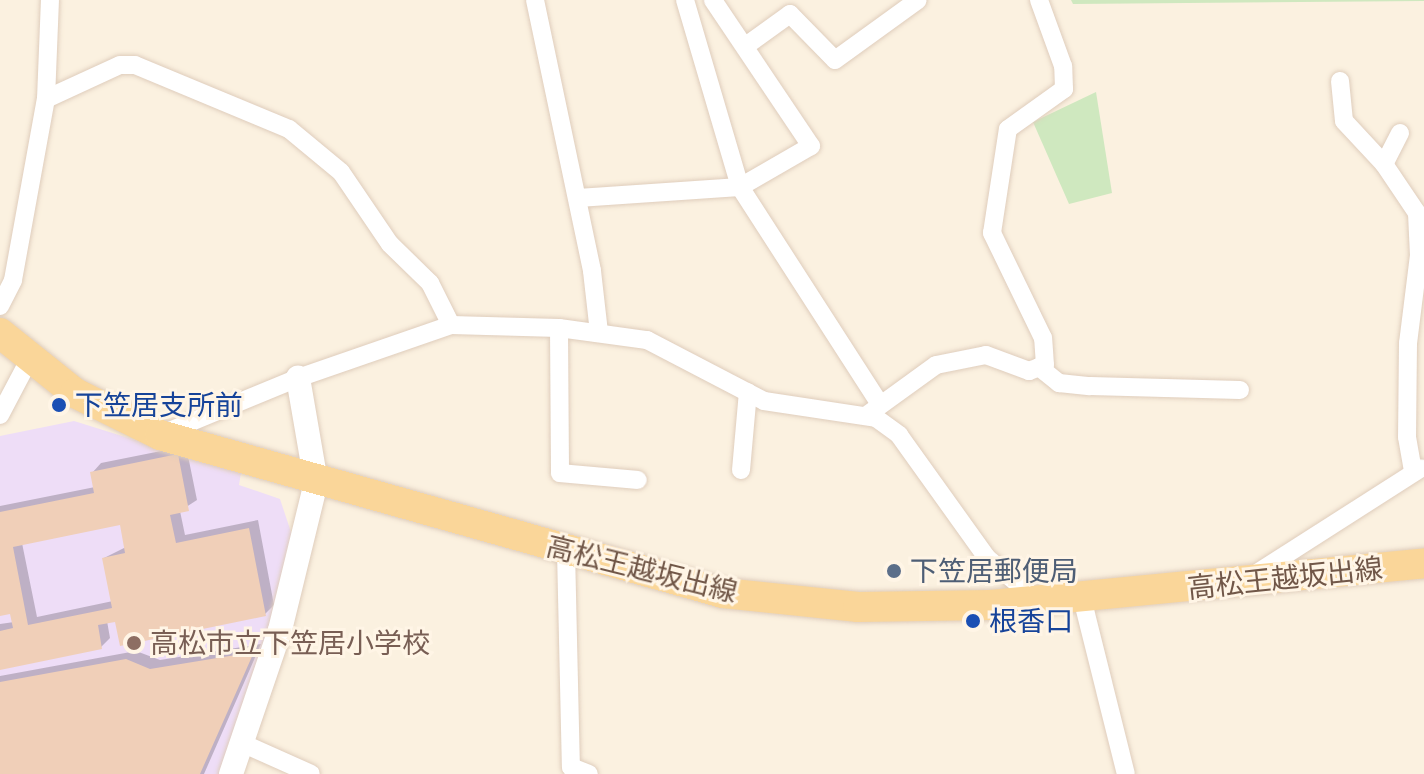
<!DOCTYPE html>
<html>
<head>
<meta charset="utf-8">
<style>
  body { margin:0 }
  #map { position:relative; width:1424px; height:774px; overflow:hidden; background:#fbf1e0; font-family:"Archivo Narrow","Noto Sans JP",sans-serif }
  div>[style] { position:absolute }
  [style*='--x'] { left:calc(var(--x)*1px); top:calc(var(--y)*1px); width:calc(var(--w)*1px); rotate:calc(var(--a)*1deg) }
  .education>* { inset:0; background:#eeddf7 }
  .green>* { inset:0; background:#cfe8bf }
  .shadow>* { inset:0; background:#0003 }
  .building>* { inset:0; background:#f0cfb8 }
  .roads { filter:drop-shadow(0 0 2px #dfcdbc) drop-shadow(0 0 2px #dfcdbc) }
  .minor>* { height:18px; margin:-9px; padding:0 9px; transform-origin:9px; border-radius:9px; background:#fff }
  .tertiary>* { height:24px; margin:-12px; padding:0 12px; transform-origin:12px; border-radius:12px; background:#fff }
  .primary>* { height:30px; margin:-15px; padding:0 15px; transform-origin:15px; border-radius:15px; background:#fad699 }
  .dots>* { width:22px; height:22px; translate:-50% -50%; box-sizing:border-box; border:4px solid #fff5e6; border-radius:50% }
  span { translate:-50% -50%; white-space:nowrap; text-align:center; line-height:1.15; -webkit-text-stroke:6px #fff5e6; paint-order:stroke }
  .transit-label { font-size:28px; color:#164399 }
  .left { translate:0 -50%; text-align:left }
  .street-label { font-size:28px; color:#715748 }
  .service-label { font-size:28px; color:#4e5e75 }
  .education-label { font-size:28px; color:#785e54 }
</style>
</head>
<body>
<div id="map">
  <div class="education">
    <div style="clip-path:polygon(74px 421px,241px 473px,239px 485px,280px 499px,295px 544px,223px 774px,0 774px,0 436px)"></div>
  </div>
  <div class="green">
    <div style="clip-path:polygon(1071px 0,1424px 0,1424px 1px,1073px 4px)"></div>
    <div style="clip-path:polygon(1096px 92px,1112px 193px,1069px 204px,1033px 122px)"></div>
  </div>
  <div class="shadow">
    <div style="clip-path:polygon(evenodd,186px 446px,197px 500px,180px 511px,185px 535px,258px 520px,274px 605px,265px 614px,107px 621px,110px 638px,101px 647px,0 668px,0 624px,14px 622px,12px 612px,0 614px,0 506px,95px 487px,92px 473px,101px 463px,186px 446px,121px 523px,126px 547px,104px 558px,113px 601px,37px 617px,22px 543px,121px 523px)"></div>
    <div style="clip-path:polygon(261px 644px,204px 774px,0 774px,0 676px,136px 651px,160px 660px)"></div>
  </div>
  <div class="building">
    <div style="clip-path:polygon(evenodd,178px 454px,189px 511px,170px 515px,176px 543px,249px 528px,266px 616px,120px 646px,115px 622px,98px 625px,102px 649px,0 670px,0 631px,13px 628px,10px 614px,0 616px,0 512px,94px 493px,90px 472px,178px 454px,120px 525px,125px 553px,102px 558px,112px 608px,28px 625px,13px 547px,120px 525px)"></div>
    <div style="clip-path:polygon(254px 652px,200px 774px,0 774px,0 682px,126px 659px,150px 669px)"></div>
  </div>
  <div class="roads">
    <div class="minor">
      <div style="--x:535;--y:0;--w:277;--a:78.1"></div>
      <div style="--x:592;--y:271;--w:61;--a:83.5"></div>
      <div style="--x:685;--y:0;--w:195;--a:73.6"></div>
      <div style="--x:740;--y:187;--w:258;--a:57.2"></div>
      <div style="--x:747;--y:45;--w:53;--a:-35.8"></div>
      <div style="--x:790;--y:14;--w:64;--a:45.6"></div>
      <div style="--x:835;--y:60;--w:102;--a:-35.9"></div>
      <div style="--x:1340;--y:81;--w:40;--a:84.3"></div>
      <div style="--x:1344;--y:121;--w:59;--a:47.1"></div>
      <div style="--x:46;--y:99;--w:81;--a:-24.7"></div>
      <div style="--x:120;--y:65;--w:15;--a:0"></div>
      <div style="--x:135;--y:65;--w:167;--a:22.6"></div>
      <div style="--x:289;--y:129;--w:67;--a:39.6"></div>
      <div style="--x:341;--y:172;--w:87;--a:55.8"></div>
      <div style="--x:390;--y:244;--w:56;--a:44.3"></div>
      <div style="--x:430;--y:283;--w:47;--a:63.4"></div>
      <div style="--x:1400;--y:133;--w:35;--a:117"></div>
      <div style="--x:1384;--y:164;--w:59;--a:56"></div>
      <div style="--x:1417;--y:213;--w:42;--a:87.3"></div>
      <div style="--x:1419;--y:255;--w:89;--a:97.1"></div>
      <div style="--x:1408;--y:343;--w:94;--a:90.6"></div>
      <div style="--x:1407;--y:437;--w:36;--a:80"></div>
      <div style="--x:578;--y:198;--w:162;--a:-3.9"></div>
      <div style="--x:740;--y:187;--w:82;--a:-30"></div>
      <div style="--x:811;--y:146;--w:176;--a:-123.9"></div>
      <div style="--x:0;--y:306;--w:29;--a:-63"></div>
      <div style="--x:13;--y:280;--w:184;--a:-79.7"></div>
      <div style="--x:46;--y:99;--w:99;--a:-87.7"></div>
      <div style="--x:559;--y:328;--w:145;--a:89.6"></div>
      <div style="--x:560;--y:473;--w:78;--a:5.1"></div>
      <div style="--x:1039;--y:367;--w:26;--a:39"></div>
      <div style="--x:1059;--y:383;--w:31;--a:6"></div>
      <div style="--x:1090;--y:386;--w:150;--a:1.5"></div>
      <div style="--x:0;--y:415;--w:62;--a:-62.2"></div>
      <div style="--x:867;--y:415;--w:85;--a:-35.9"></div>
      <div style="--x:936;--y:365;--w:51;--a:-11.3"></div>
      <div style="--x:986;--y:355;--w:46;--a:20.4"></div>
      <div style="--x:1029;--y:371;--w:17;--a:-21"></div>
      <div style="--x:1045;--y:365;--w:27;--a:-94"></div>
      <div style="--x:1043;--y:338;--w:117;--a:-115.9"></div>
      <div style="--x:992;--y:233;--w:105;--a:-81.3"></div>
      <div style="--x:1008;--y:129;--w:69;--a:-35.5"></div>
      <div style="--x:1064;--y:89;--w:23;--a:-92"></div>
      <div style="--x:1063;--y:66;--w:70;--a:-110"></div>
      <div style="--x:162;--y:434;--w:147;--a:-22.4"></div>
      <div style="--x:298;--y:378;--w:162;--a:-19.1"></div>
      <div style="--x:451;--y:325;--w:108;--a:1.6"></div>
      <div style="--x:559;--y:328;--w:89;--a:7.8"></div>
      <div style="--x:647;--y:340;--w:132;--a:27.5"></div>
      <div style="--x:764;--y:401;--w:113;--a:8.6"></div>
      <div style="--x:876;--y:418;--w:29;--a:36"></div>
      <div style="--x:899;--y:435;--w:151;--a:54.4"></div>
      <div style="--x:987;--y:558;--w:69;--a:39.7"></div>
      <div style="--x:741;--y:470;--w:78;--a:-84.9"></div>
      <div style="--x:566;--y:551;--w:216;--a:88.7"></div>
      <div style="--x:571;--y:767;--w:19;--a:21"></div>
      <div style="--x:1254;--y:575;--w:198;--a:-32.6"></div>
      <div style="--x:1082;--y:598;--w:181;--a:76"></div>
      <div style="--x:244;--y:744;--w:73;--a:24.1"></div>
    </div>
    <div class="tertiary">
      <div style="--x:231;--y:774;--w:152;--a:-71.2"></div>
      <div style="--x:280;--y:630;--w:152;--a:-76.3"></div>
      <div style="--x:316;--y:482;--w:106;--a:-99.8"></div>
    </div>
    <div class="primary">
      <div style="--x:0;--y:333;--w:96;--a:38.7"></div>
      <div style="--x:75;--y:393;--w:95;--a:26.3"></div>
      <div style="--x:160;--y:435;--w:585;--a:15.68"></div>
      <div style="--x:723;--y:593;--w:136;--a:5.9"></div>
      <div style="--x:858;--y:607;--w:133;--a:-0.9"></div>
      <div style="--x:991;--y:605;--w:435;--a:-5.5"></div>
    </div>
  </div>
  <div class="dots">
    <div style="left:59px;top:405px;background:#1a4fb4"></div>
    <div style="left:894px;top:571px;background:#5c6f8a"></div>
    <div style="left:973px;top:621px;background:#1a4fb4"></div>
    <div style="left:134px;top:643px;background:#8d6e63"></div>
  </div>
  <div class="transit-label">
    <span class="left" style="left:75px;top:405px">下笠居支所前</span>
    <span class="left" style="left:989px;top:621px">根香口</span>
  </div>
  <div class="street-label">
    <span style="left:642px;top:569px;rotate:14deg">高松王越坂出線</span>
    <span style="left:1285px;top:578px;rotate:-6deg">高松王越坂出線</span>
  </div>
  <div class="service-label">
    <span class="left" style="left:910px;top:571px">下笠居郵便局</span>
  </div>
  <div class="education-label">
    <span class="left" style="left:150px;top:643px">高松市立下笠居小学校</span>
  </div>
</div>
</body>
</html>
